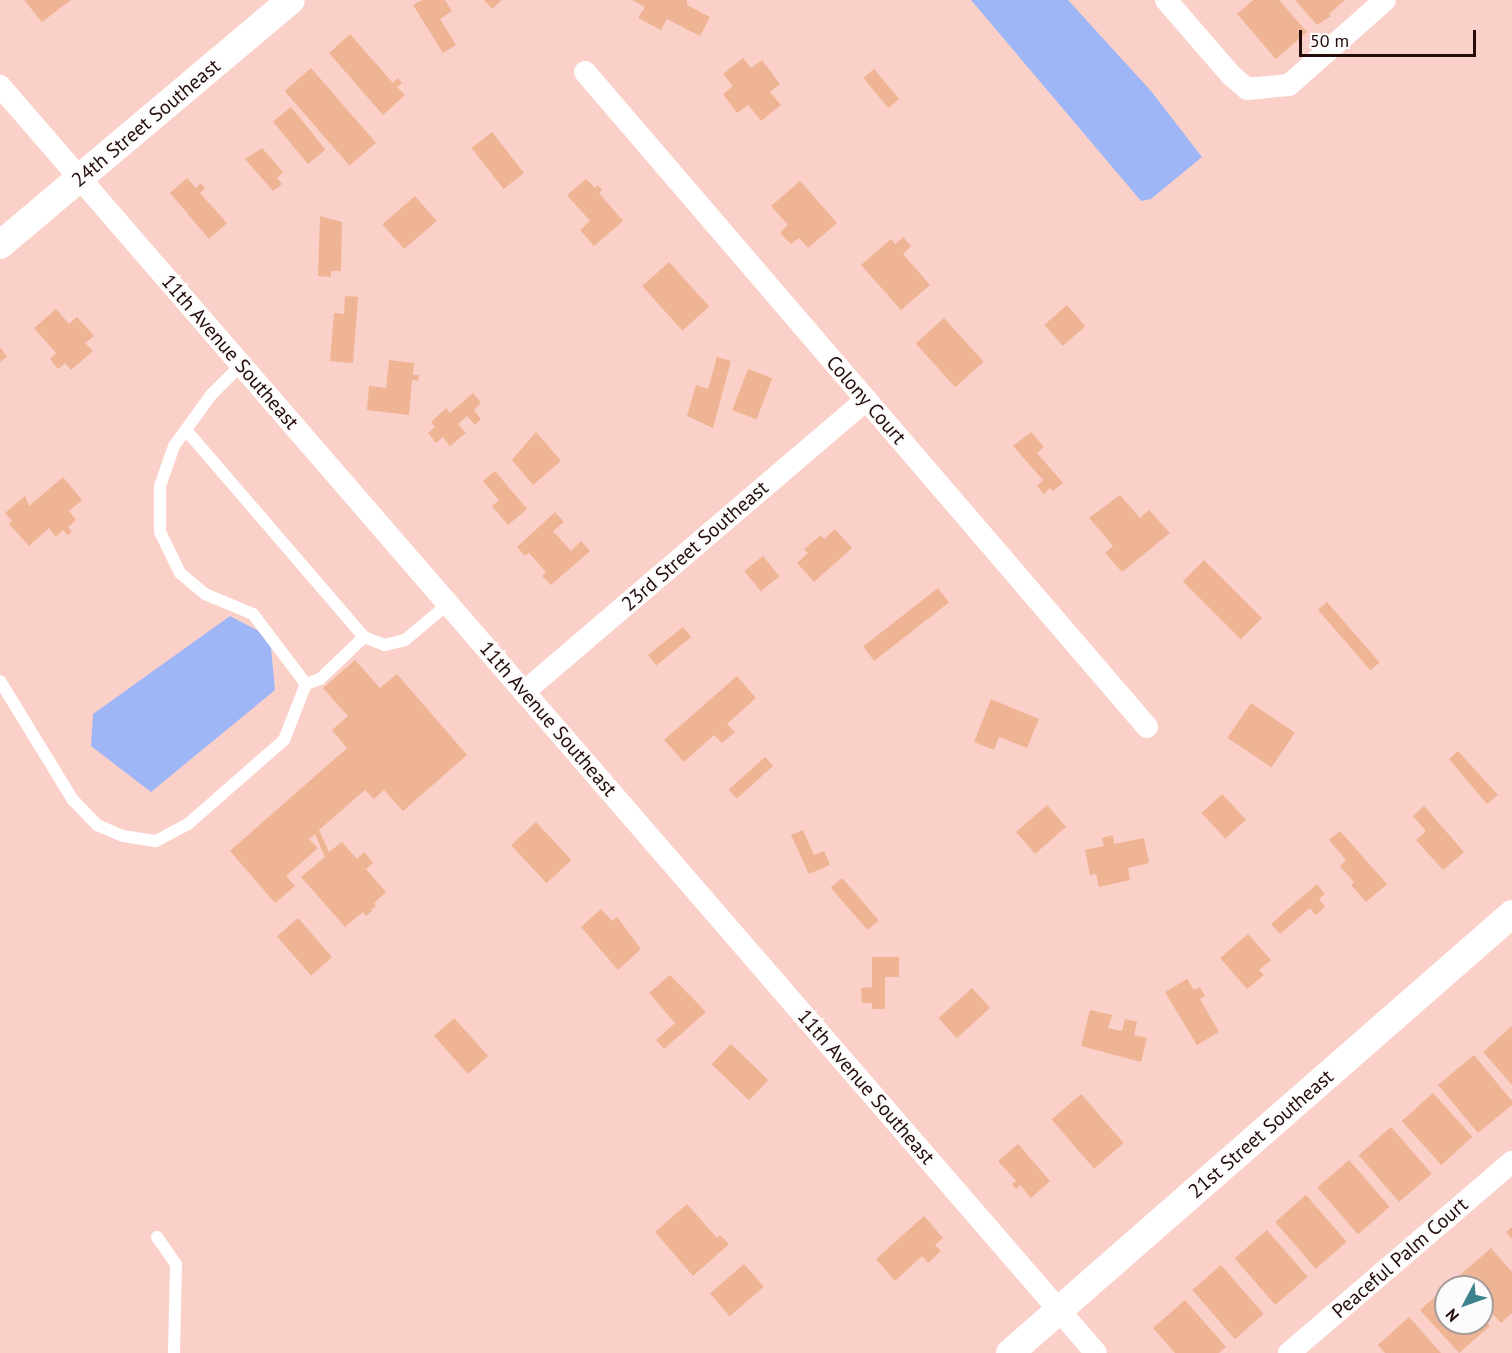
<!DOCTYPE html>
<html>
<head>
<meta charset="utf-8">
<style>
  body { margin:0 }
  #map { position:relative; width:1512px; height:1353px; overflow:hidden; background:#fad0c9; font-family:"PT Sans",sans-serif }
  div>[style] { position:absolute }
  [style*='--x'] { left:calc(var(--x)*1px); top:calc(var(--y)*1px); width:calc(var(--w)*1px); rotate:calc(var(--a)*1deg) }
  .water>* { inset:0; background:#9fb6f6 }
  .building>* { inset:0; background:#efb494; transform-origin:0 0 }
  .service>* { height:12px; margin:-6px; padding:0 6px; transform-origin:6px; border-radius:6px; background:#fff }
  .minor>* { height:22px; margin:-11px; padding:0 11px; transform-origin:11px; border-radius:11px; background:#fff }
  .tertiary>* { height:28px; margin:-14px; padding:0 14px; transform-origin:14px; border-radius:14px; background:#fff }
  span { translate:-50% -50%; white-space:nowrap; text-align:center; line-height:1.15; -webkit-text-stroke:5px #fcfcfc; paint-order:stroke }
  .street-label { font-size:20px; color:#230c09 }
  .north { position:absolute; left:1434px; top:1275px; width:60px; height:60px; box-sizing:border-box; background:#fcfcfc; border:2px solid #a59c9b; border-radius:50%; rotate:229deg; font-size:16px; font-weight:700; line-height:24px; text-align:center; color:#230c09 }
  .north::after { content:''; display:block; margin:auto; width:21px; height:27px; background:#3d838e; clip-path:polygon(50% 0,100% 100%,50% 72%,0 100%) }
  .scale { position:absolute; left:1299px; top:30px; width:177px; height:27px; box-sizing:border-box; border:3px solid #230c09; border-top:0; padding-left:8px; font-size:18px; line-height:21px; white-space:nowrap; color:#230c09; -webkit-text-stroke:4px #fcfcfc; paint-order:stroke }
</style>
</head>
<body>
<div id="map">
  <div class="water">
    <div style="clip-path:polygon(971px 0,1068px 0,1151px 91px,1202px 157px,1151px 199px,1141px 201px)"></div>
    <div style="clip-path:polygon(230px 616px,270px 637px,275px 690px,151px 792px,91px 746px,93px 714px)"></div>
  </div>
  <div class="building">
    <div style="clip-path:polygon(24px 0,71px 0,42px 22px)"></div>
    <div style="clip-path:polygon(422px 0,445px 0,452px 11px,440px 19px,456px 45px,443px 53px,413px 5px)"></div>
    <div style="clip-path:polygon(484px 0,502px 0,492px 9px)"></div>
    <div style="clip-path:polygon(632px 0,687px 0,687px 5px,710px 17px,700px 36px,667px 19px,661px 30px,638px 18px,645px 7px)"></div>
    <div style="clip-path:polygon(1253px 0,1279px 0,1307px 32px,1276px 59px,1237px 14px)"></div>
    <div style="clip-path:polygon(1295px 0,1345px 0,1329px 14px,1331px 16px,1317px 25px)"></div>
    <div style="clip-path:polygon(350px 34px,393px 83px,398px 78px,402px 83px,397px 87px,405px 95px,383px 115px,329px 53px)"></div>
    <div style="clip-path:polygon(743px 58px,751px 68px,762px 60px,780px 84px,770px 92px,781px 105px,761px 121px,748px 105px,737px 113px,723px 94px,733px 86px,723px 74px)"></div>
    <div style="left:311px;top:68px;width:99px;height:35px;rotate:49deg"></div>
    <div style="left:874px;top:69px;width:39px;height:14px;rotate:50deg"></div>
    <div style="left:291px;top:107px;width:55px;height:23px;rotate:51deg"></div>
    <div style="left:492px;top:132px;width:52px;height:26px;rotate:52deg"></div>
    <div style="clip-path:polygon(262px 148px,283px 172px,277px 178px,282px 184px,273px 191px,245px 159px)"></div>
    <div style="clip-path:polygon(187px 178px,196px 188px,201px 183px,205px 188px,200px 193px,227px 223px,209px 239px,170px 193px)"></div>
    <div style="clip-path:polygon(586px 179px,595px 188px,598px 185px,602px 190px,599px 193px,623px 221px,594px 246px,580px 230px,590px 221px,567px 195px)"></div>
    <div style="clip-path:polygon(800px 181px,837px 223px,808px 248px,799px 238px,791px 244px,780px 233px,788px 225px,771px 206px)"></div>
    <div style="left:415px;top:196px;width:33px;height:43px;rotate:49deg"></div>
    <div style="clip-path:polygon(320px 216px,342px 222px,341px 271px,331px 271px,331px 277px,318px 276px)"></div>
    <div style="clip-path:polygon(903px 237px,911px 246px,903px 254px,930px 285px,901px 310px,861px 265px,891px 239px,895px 244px)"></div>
    <div style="left:669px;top:262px;width:60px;height:36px;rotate:48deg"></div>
    <div style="clip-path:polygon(345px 296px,358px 297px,353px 363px,330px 361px,334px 313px,344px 314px)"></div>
    <div style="left:1067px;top:305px;width:28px;height:30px;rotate:49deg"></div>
    <div style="clip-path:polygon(56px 309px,69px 324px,77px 317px,94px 336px,85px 343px,93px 351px,71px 370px,65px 363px,58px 369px,50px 359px,56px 353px,34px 328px)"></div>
    <div style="left:944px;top:318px;width:59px;height:38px;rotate:48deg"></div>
    <div style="clip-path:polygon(0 347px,7px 357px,0 362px)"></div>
    <div style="clip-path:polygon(717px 357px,731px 361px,713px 428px,687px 416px,696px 385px,708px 389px)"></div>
    <div style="clip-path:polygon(389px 360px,414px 363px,413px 375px,419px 375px,418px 381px,412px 380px,409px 415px,367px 410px,369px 386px,386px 388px)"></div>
    <div style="left:748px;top:369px;width:26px;height:44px;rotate:21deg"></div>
    <div style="clip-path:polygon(473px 393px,481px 403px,474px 410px,481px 419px,475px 425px,467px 416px,458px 424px,466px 433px,450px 446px,443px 437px,436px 443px,428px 433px,435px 427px,431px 422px,446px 408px,450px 413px)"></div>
    <div style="clip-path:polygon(536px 432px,561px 461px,533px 485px,512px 460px)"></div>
    <div style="clip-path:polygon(1031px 432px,1044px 447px,1037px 453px,1063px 483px,1053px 491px,1050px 488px,1044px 494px,1037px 486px,1043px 480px,1013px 446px)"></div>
    <div style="clip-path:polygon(495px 471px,527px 509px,508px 525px,492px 506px,499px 500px,483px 481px)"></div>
    <div style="clip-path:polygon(63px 477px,82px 500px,69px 511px,76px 520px,68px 527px,72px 532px,68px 535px,63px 530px,56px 537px,49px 528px,29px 546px,9px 524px,12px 521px,5px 513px,25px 496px,29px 506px)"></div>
    <div style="clip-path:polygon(1120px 495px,1140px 518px,1149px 510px,1170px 533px,1122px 572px,1105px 553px,1113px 546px,1089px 518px)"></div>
    <div style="clip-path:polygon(555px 512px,564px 522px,553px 531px,571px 551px,581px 541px,590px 551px,551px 585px,542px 576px,546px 572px,529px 553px,525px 556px,517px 547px)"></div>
    <div style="clip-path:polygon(835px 529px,852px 548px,814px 582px,797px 563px,808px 553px,804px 549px,821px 535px,824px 539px)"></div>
    <div style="left:763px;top:556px;width:26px;height:24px;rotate:51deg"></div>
    <div style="left:1204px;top:560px;width:82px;height:30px;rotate:45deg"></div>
    <div style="left:938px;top:588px;width:18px;height:95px;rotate:52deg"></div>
    <div style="left:1327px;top:602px;width:80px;height:12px;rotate:49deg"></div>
    <div style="left:683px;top:627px;width:13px;height:45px;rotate:51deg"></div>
    <div style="clip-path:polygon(355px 660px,380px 688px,397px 674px,467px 755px,403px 811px,384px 790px,374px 799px,365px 790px,319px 830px,329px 852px,342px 842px,357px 859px,364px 852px,373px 863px,366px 869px,386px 892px,374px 903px,376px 906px,372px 909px,369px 907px,372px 911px,366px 916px,363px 912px,345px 927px,301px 877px,325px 857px,315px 834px,309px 839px,318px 848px,286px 876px,295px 886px,275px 903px,230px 851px,347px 748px,332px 730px,348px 716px,323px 688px)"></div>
    <div style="clip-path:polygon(737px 676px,756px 698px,727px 724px,735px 732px,722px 743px,714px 735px,684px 762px,664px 740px)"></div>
    <div style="clip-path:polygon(991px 699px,1039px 719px,1027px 748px,999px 737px,994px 750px,974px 742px)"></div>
    <div style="left:1251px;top:703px;width:53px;height:42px;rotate:34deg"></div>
    <div style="clip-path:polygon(1458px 751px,1498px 795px,1487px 804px,1449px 759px)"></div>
    <div style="left:765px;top:757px;width:12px;height:49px;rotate:48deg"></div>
    <div style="left:1222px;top:794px;width:35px;height:28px;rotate:47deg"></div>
    <div style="left:1047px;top:805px;width:29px;height:41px;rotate:49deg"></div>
    <div style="clip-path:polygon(1424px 806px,1464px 852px,1443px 870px,1416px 840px,1426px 831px,1413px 816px)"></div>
    <div style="left:536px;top:822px;width:52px;height:34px;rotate:47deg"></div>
    <div style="clip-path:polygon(803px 830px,814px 855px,824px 851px,830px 865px,809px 874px,791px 835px)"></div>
    <div style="clip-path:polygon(1340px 831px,1387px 884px,1366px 902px,1351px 885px,1354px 882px,1340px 866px,1346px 860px,1329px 840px)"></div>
    <div style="clip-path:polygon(1113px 835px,1114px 844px,1144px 838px,1149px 863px,1128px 868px,1130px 880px,1099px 887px,1096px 874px,1090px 875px,1085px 850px,1104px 846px,1102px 838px)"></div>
    <div style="left:842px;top:878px;width:56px;height:15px;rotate:49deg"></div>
    <div style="clip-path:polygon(1317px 884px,1325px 894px,1319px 899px,1325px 907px,1316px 915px,1310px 908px,1280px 934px,1271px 924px)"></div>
    <div style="clip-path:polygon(601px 909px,612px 921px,617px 917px,641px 949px,618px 970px,581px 927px)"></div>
    <div style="left:298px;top:918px;width:52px;height:28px;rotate:49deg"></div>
    <div style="clip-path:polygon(1248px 934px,1271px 960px,1259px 970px,1264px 975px,1247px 989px,1220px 958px)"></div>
    <div style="clip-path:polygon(872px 957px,899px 957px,899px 977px,885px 977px,885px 1009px,872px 1009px,872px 1003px,862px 1003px,861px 988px,872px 987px)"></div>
    <div style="clip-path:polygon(670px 975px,706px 1012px,664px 1049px,656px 1040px,675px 1023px,649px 993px)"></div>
    <div style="clip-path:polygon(1187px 979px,1194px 990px,1200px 987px,1205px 996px,1200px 999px,1219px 1032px,1197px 1045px,1165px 992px)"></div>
    <div style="left:972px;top:988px;width:27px;height:45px;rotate:48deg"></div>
    <div style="clip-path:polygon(1090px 1010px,1112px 1015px,1108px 1028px,1122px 1031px,1125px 1019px,1137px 1022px,1134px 1035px,1147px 1038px,1141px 1062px,1081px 1046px)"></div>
    <div style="left:454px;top:1018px;width:51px;height:27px;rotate:48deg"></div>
    <div style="clip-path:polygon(1512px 1026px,1512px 1085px,1483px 1052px)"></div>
    <div style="left:731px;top:1044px;width:52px;height:28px;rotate:44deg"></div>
    <div style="clip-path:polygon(1474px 1055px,1512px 1101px,1512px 1105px,1478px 1133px,1438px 1085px)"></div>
    <div style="left:1433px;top:1093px;width:59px;height:42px;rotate:48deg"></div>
    <div style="left:1081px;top:1094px;width:65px;height:39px;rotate:49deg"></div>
    <div style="left:1391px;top:1127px;width:62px;height:43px;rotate:49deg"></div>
    <div style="clip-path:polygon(1018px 1144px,1050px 1181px,1031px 1198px,1020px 1185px,1016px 1189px,1012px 1184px,1016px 1181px,998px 1161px)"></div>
    <div style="left:1349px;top:1160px;width:62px;height:42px;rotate:49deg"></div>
    <div style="left:1306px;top:1195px;width:62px;height:41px;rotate:49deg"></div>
    <div style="clip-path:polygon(687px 1204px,717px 1238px,720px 1235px,729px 1244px,693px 1276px,655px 1232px)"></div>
    <div style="clip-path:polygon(924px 1216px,943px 1238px,935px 1245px,941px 1251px,928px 1263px,922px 1256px,895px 1281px,876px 1259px)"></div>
    <div style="clip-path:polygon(1512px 1227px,1512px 1239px,1506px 1232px)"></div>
    <div style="left:1267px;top:1230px;width:62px;height:43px;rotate:49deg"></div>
    <div style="clip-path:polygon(1491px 1248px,1512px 1272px,1512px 1313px,1501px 1323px,1482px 1302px,1482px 1287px,1469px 1287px,1459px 1276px)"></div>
    <div style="left:744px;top:1264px;width:30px;height:45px;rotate:49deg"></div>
    <div style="left:1221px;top:1265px;width:65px;height:38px;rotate:49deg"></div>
    <div style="clip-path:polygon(1446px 1287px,1446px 1323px,1482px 1323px,1482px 1317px,1490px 1326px,1459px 1353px,1420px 1310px)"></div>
    <div style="clip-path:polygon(1185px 1300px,1226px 1347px,1219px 1353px,1175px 1353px,1153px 1328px)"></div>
    <div style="clip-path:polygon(1409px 1317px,1441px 1353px,1385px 1353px,1378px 1345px)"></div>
  </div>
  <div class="service">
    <div style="--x:241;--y:365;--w:42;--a:135"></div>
    <div style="--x:211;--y:395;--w:63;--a:126"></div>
    <div style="--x:174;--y:446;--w:42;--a:109.3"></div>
    <div style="--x:160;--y:486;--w:46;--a:90"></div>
    <div style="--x:160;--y:532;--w:46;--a:64"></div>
    <div style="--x:180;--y:573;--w:33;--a:40"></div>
    <div style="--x:205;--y:594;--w:52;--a:22.6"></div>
    <div style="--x:253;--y:614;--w:88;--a:52.9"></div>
    <div style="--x:306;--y:684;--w:15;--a:-20"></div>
    <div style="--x:320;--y:679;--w:61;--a:-43.7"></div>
    <div style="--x:364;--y:637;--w:22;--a:21"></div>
    <div style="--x:385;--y:645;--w:21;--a:-14"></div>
    <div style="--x:405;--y:640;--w:56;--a:-39.9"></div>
    <div style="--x:186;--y:430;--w:273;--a:49.3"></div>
    <div style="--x:0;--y:681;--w:140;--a:58.5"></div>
    <div style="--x:73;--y:800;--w:35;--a:46"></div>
    <div style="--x:97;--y:825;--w:28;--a:23"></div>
    <div style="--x:123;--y:836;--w:33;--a:9"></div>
    <div style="--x:156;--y:841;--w:36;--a:-28"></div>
    <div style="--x:188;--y:824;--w:128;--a:-41.2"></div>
    <div style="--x:284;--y:740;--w:60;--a:-68.6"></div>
    <div style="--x:157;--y:1237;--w:33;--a:55"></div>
    <div style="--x:176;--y:1264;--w:89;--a:91.3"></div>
  </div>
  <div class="minor">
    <div style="--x:1166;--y:0;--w:99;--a:49.1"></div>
    <div style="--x:1231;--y:75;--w:21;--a:41"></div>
    <div style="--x:1247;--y:89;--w:42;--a:-5.4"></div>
    <div style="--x:1289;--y:85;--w:128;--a:-41.5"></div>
    <div style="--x:585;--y:72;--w:863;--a:49.37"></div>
    <div style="--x:0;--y:86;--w:1675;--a:49.14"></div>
    <div style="--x:524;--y:692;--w:450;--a:-40.5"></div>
    <div style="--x:1289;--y:1353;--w:294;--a:-40.6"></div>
  </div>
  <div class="tertiary">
    <div style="--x:0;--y:245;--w:380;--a:-40.1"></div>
    <div style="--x:1010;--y:1353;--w:667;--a:-41.17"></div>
  </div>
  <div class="street-label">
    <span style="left:146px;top:123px;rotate:-40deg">24th Street Southeast</span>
    <span style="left:230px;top:352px;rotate:49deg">11th Avenue Southeast</span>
    <span style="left:866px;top:400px;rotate:49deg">Colony Court</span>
    <span style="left:695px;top:546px;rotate:-41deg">23rd Street Southeast</span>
    <span style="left:548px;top:719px;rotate:49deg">11th Avenue Southeast</span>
    <span style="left:866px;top:1087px;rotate:49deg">11th Avenue Southeast</span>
    <span style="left:1261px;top:1134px;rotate:-41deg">21st Street Southeast</span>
    <span style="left:1400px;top:1258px;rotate:-41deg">Peaceful Palm Court</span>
  </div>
  <div class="north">N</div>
  <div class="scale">50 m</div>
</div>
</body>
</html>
